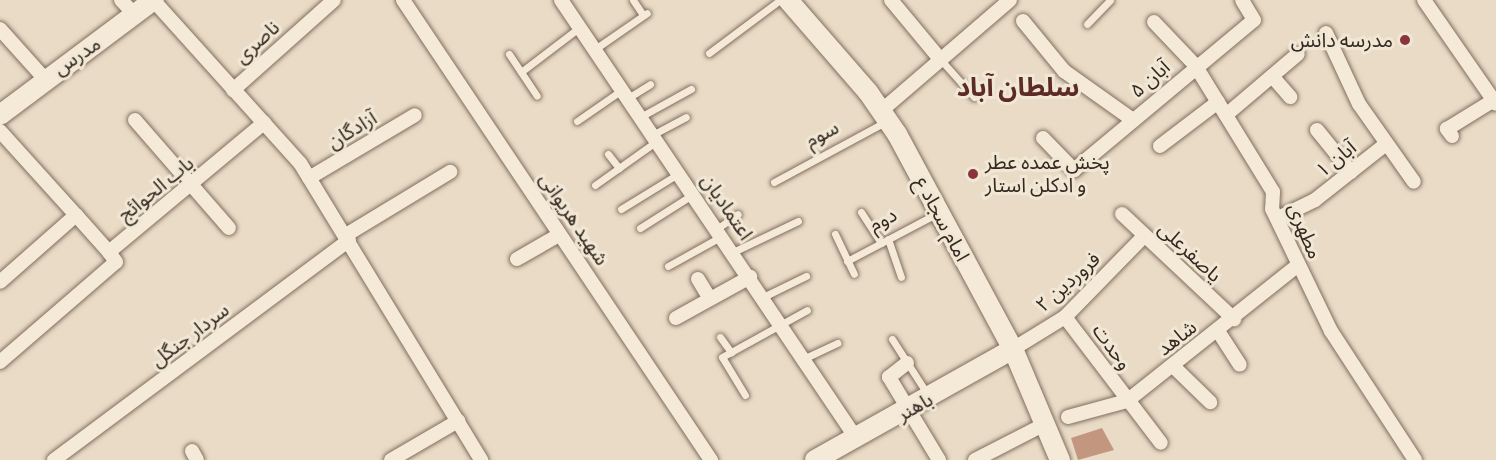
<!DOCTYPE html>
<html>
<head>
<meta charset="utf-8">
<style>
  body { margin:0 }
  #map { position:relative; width:1496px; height:460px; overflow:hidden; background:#e9dbc6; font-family:Bitter,"Noto Sans Arabic",serif }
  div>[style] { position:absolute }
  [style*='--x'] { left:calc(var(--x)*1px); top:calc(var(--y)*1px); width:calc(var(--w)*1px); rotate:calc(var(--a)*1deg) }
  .building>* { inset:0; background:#c39680 }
  .roads { filter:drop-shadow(0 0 2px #826e5e) drop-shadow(0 0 2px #826e5e) }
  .lane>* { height:7px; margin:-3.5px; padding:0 3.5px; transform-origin:3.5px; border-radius:3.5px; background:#f5ead8 }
  .street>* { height:14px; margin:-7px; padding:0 7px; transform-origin:7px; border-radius:7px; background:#f5ead8 }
  .secondary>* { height:20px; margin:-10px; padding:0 10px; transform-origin:10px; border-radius:10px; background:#f5ead8 }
  .dots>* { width:16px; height:16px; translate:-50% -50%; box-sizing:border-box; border:3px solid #f1e7d5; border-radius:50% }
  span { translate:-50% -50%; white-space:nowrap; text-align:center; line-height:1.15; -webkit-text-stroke:6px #f1e7d5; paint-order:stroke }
  .poi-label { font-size:20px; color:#342820 }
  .right { translate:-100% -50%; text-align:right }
  .left { translate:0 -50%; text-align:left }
  .street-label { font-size:20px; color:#342820 }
  .district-label { font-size:26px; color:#5c2b24; font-weight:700 }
</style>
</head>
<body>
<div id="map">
  <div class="building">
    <div style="clip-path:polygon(1102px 428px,1114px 450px,1078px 460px,1071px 438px)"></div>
  </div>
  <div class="roads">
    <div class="lane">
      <div style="--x:633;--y:0;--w:18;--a:56"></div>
      <div style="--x:1087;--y:24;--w:33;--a:-46"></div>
      <div style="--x:595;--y:49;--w:63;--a:-34.7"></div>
      <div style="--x:709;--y:53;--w:89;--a:-36.7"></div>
      <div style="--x:509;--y:54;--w:50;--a:56.3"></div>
      <div style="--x:940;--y:59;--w:51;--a:48.2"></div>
      <div style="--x:521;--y:72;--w:74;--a:-37.3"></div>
      <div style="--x:628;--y:98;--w:26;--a:-32"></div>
      <div style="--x:642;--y:116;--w:56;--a:-28.9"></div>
      <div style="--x:577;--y:121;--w:56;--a:-34.8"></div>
      <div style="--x:654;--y:134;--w:36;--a:-28"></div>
      <div style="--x:608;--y:154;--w:18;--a:52"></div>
      <div style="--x:774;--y:182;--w:126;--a:-28.4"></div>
      <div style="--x:595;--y:185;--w:77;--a:-35.5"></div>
      <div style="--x:621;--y:209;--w:67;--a:-31.6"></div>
      <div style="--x:861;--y:212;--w:37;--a:57"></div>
      <div style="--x:640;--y:228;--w:62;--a:-32.4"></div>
      <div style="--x:718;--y:228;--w:24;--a:-35"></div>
      <div style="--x:835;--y:234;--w:44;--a:64.6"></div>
      <div style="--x:888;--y:239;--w:40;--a:71.1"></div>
      <div style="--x:733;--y:252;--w:72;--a:-25.5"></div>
      <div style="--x:847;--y:261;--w:103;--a:-27.8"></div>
      <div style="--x:668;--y:266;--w:60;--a:-29.1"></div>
      <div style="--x:763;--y:297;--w:48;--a:-26"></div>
      <div style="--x:720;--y:337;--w:19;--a:54"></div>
      <div style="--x:892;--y:339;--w:67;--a:57.3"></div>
      <div style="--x:803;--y:359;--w:38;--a:-25"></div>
      <div style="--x:745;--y:395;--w:44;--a:-121.2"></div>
      <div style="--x:722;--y:357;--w:97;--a:-28.9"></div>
    </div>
    <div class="street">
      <div style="--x:121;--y:0;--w:22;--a:47"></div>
      <div style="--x:403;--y:0;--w:554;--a:56.2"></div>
      <div style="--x:561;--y:0;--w:528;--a:56.04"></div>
      <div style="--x:891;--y:0;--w:77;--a:50.3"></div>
      <div style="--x:1424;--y:0;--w:126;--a:55.3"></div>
      <div style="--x:154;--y:1;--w:218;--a:48"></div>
      <div style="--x:300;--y:163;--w:348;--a:58.6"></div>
      <div style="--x:1023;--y:21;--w:65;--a:50.6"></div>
      <div style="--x:1064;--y:71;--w:85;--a:35.4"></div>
      <div style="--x:1154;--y:22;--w:59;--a:46.4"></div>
      <div style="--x:1195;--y:65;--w:149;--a:58.4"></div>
      <div style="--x:1273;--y:192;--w:17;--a:93"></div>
      <div style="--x:1272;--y:209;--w:136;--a:64.2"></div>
      <div style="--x:1331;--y:331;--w:154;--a:56.9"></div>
      <div style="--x:0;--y:29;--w:66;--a:48.1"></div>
      <div style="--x:1326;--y:33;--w:78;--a:65.1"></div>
      <div style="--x:1359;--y:104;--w:95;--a:54.8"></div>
      <div style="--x:1272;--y:76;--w:28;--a:49"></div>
      <div style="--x:233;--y:90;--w:135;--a:-41.7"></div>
      <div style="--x:881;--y:111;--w:170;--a:-40.7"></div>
      <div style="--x:1226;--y:115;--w:94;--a:-40.3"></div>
      <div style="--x:135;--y:120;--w:143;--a:49"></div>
      <div style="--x:1317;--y:130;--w:54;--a:51"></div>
      <div style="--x:0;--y:131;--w:113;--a:47.9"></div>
      <div style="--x:76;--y:215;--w:101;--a:138.6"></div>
      <div style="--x:1452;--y:136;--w:9;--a:-126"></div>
      <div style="--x:1447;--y:129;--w:55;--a:-31.7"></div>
      <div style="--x:1043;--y:138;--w:45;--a:45.9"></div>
      <div style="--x:1074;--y:170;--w:234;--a:-39.8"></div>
      <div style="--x:1254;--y:20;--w:23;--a:-121"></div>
      <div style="--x:1160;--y:146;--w:73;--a:-37.2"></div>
      <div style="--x:309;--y:178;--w:123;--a:-30.7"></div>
      <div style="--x:1122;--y:214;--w:154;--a:43.2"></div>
      <div style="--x:76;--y:215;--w:50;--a:48.3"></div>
      <div style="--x:109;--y:252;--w:202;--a:-39.8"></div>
      <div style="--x:1278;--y:218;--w:41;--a:-25.9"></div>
      <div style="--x:1315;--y:200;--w:90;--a:-38.3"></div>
      <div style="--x:346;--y:235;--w:122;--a:-31.2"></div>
      <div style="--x:517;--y:259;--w:46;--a:-29.9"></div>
      <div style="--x:698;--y:279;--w:23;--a:59"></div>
      <div style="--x:1065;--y:317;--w:158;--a:52.7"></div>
      <div style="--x:676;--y:318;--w:85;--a:-29"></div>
      <div style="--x:1218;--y:331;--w:40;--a:57.1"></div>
      <div style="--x:1013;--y:349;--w:61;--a:-31.6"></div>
      <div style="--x:1065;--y:317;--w:113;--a:-45.7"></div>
      <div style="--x:0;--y:362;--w:153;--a:-40.8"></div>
      <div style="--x:116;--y:262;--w:12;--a:-125"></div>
      <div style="--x:907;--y:363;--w:23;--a:142"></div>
      <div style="--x:889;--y:377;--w:97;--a:58.9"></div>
      <div style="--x:1173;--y:366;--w:52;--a:44.2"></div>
      <div style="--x:1068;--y:417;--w:61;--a:-15.2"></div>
      <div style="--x:1127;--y:401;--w:217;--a:-38.5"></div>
      <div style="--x:192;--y:451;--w:10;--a:61"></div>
      <div style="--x:54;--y:460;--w:368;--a:-36.7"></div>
      <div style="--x:391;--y:460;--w:78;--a:-30.2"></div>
      <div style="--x:975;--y:460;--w:79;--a:-27.2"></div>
    </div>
    <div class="secondary">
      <div style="--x:788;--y:0;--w:122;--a:49"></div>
      <div style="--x:868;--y:92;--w:51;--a:55.4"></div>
      <div style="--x:897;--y:134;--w:244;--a:61.7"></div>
      <div style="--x:1013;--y:349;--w:121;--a:67.1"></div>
      <div style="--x:0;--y:115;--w:192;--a:-36.8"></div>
      <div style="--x:815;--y:460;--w:227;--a:-29.3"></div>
    </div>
  </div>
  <div class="dots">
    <div style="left:1405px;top:40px;background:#8a353d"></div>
    <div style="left:973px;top:174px;background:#8a353d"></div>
  </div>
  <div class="poi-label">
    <span class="right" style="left:1393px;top:40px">مدرسه دانش</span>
    <span class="left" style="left:985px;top:174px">پخش عمده عطر<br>و ادکلن استار</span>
  </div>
  <div class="street-label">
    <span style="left:257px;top:42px;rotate:-42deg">ناصری</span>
    <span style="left:77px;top:56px;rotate:-34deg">مدرس</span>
    <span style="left:1150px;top:79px;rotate:-41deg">آبان ۵</span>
    <span style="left:352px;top:130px;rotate:-31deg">آزادگان</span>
    <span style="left:822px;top:134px;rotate:-28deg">سوم</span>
    <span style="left:1336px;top:159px;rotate:-39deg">آبان ۱</span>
    <span style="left:156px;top:189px;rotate:-39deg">باب الحوائج</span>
    <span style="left:727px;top:207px;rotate:56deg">اعتمادیان</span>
    <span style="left:574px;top:219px;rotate:56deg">شهید هریوانی</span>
    <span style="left:942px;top:219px;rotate:62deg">امام سجاد ع</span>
    <span style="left:883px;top:220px;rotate:-28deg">دوم</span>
    <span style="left:1305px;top:231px;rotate:68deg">مطهری</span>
    <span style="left:1190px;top:252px;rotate:43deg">یاصفرعلی</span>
    <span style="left:1068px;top:282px;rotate:-42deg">فروردین ۲</span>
    <span style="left:190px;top:335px;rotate:-37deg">سردار جنگل</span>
    <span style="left:1177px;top:338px;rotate:-38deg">شاهد</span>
    <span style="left:1112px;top:347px;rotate:54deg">وحدت</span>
    <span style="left:915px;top:407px;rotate:-29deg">باهنر</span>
  </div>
  <div class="district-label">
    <span style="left:1018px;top:88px">سلطان آباد</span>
  </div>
</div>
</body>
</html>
